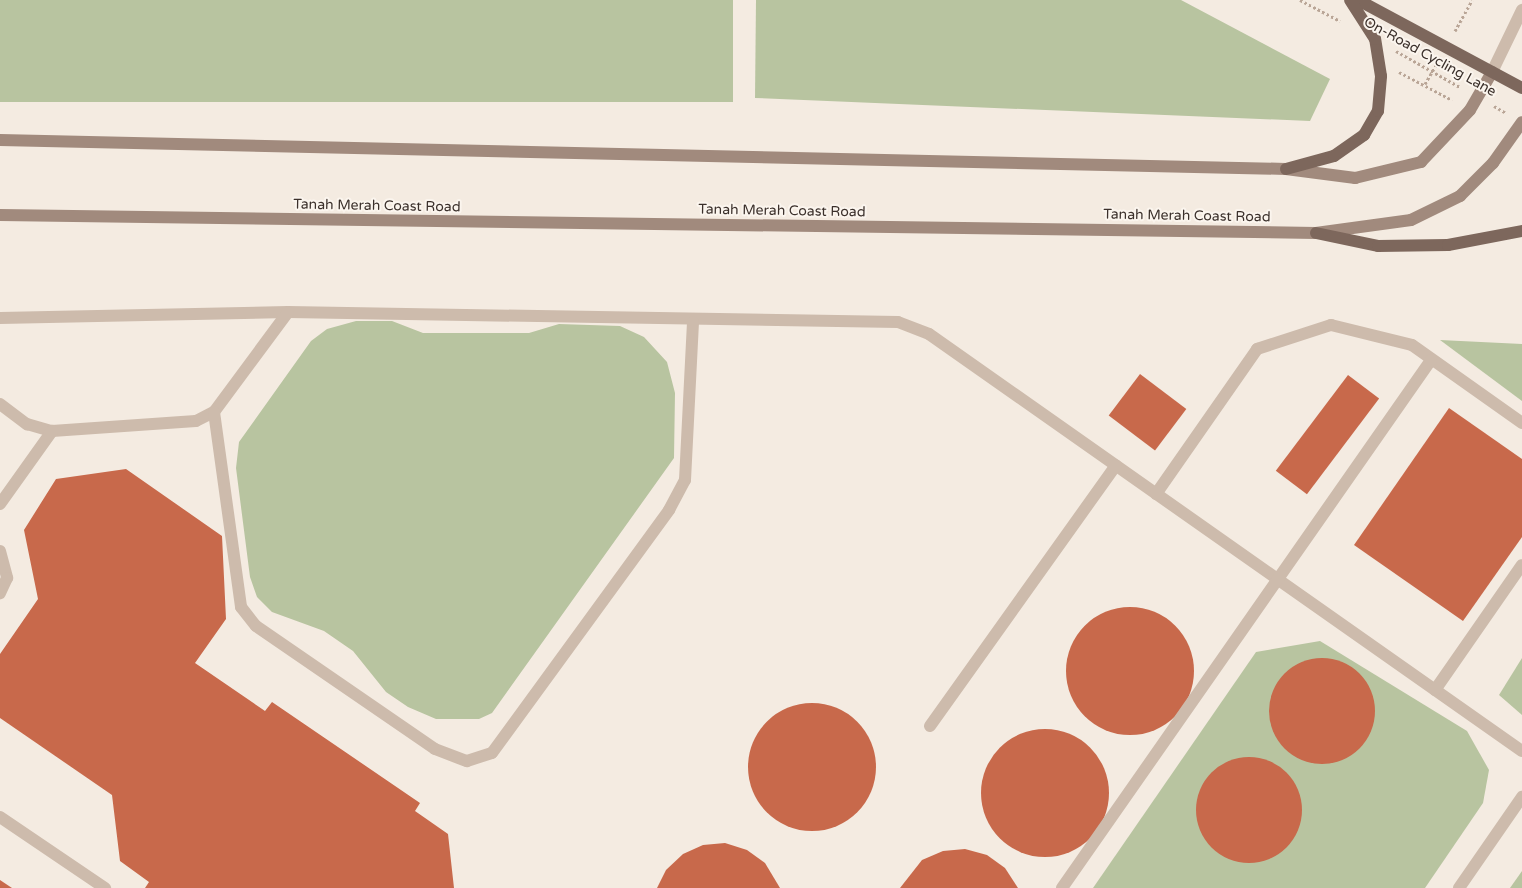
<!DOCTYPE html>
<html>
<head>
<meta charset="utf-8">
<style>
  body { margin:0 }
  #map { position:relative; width:1522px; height:888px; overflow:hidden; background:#f4ebe1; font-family:"Varela Round",sans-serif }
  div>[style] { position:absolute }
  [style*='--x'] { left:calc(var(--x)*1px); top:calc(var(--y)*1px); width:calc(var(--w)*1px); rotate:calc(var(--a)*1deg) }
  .green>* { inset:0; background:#b8c4a0; transform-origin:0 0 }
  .building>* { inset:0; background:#c8694b; transform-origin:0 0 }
  .round { border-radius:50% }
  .path>* { height:3px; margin-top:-1.5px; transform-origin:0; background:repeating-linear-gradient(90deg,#b9a596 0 2.5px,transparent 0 5px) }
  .lane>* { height:12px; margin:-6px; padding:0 6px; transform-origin:6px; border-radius:6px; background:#cdbbac }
  .secondary>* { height:12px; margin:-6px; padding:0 6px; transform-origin:6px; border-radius:6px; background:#a18a7d }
  .primary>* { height:12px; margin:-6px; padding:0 6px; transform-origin:6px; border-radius:6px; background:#7d675c }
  span { translate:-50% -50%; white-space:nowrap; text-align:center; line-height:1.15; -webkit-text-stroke:4px #fbf5ee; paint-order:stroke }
  .street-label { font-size:14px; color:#3b302b }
</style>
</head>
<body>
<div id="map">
  <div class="green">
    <div style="left:0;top:0;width:733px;height:102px"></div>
    <div style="clip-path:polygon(756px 0,1181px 0,1330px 79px,1310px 121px,755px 98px)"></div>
    <div style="clip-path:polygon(356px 321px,392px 321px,423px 333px,529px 333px,559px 324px,620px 326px,644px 337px,667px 362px,675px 393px,674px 458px,492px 713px,479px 719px,436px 719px,408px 707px,386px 692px,353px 651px,324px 631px,272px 612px,257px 597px,250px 577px,236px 468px,239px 442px,311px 341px,327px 329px)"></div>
    <div style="clip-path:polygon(1440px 340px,1522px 344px,1522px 401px)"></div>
    <div style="clip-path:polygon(1320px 641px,1467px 731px,1489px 770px,1483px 803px,1425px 888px,1093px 888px,1256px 652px)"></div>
    <div style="clip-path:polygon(1522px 658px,1522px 715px,1499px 695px)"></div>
    <div style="clip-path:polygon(1522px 871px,1522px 888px,1510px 888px)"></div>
  </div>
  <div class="building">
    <div style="left:1140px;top:374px;width:58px;height:52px;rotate:37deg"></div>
    <div style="left:1348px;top:375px;width:39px;height:120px;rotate:37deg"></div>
    <div style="clip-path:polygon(1449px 408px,1522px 459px,1522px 537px,1463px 621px,1354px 545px)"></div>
    <div style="clip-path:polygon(126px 469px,222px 536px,226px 619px,195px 663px,265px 711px,272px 702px,420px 803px,415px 811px,448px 834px,454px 888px,145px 888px,149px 882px,120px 861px,112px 795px,0 718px,0 654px,38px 599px,24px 530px,56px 479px)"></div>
    <div class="round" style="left:1066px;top:607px;width:128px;height:128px"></div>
    <div class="round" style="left:1269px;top:658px;width:106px;height:106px"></div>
    <div class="round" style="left:748px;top:703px;width:128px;height:128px"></div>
    <div class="round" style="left:981px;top:729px;width:128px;height:128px"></div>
    <div class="round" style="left:1196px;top:757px;width:106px;height:106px"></div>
    <div style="clip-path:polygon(725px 843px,747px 850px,765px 863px,780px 888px,657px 888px,666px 870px,683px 854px,703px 845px)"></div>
    <div style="clip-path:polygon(965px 849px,987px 855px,1005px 868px,1018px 888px,900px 888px,922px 860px,943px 851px)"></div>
    <div style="clip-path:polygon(0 880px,12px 888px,0 888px)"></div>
  </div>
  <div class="path">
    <div style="--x:1300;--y:0;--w:45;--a:27.7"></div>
    <div style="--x:1455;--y:31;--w:35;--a:-61"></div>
    <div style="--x:1396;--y:51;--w:73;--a:29.4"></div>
    <div style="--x:1399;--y:72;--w:60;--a:27.8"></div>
    <div style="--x:1425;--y:84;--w:24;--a:-60"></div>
    <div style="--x:1494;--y:106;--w:14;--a:30"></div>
  </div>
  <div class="lane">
    <div style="--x:1492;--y:72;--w:69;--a:-64.2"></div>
    <div style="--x:0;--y:318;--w:288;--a:-1.2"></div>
    <div style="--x:288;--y:312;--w:610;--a:0.94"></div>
    <div style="--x:898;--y:322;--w:33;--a:21"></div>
    <div style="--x:929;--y:334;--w:725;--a:35.12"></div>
    <div style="--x:0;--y:404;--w:34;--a:37"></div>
    <div style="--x:27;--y:424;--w:26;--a:16"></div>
    <div style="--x:52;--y:431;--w:144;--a:-4"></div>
    <div style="--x:196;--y:421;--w:20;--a:-27"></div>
    <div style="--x:214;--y:412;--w:124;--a:-53.5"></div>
    <div style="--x:214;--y:412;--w:197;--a:82.1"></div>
    <div style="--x:241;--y:607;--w:24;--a:52"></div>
    <div style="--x:256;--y:626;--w:217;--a:34.5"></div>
    <div style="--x:435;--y:749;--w:34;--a:21"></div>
    <div style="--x:467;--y:761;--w:26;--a:-18"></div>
    <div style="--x:492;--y:753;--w:301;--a:-53.9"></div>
    <div style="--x:669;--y:510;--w:34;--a:-62"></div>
    <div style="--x:685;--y:480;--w:158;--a:-87.1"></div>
    <div style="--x:1156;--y:494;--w:177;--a:-55.1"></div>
    <div style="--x:1257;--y:349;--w:78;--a:-18"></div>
    <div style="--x:1331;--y:325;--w:83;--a:13.9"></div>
    <div style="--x:1412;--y:345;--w:135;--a:35.3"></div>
    <div style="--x:0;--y:504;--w:90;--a:-54.5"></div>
    <div style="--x:0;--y:551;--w:28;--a:75"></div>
    <div style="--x:7;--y:578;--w:17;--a:115"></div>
    <div style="--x:1435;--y:690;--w:152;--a:-55.2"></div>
    <div style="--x:930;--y:726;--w:320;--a:-54.5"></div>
    <div style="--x:0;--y:817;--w:127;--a:34.1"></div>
    <div style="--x:1062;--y:888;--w:644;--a:-55.05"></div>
    <div style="--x:1459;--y:888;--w:111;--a:-55.3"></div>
  </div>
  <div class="secondary">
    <div style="--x:0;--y:140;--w:1286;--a:1.29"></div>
    <div style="--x:1286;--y:169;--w:70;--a:7.4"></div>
    <div style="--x:1355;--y:178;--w:68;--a:-13.6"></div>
    <div style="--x:1421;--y:162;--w:71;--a:-46.7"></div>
    <div style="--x:1470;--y:110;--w:44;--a:-59.9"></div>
    <div style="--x:0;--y:215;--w:1316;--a:0.78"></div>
    <div style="--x:1316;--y:233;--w:96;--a:-7.8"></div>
    <div style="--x:1411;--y:220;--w:55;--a:-26.1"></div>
    <div style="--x:1460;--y:196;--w:47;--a:-45"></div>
    <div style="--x:1493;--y:163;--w:50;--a:-54.7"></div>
  </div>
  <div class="primary">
    <div style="--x:1358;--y:0;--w:186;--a:28.2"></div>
    <div style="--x:1286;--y:169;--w:50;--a:-15.2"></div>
    <div style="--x:1334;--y:156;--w:37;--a:-35"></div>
    <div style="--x:1364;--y:135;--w:28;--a:-60"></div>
    <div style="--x:1378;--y:111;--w:35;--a:-85"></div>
    <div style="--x:1381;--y:76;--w:37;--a:-99"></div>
    <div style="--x:1375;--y:39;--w:46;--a:-122.7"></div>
    <div style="--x:1316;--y:233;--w:63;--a:11.8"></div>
    <div style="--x:1378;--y:246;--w:70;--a:-0.8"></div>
    <div style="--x:1448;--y:245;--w:75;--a:-10.7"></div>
  </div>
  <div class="street-label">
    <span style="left:1430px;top:57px;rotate:29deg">On-Road Cycling Lane</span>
    <span style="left:377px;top:206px;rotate:1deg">Tanah Merah Coast Road</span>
    <span style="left:782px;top:211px;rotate:1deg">Tanah Merah Coast Road</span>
    <span style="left:1187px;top:216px;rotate:1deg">Tanah Merah Coast Road</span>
  </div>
</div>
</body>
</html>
